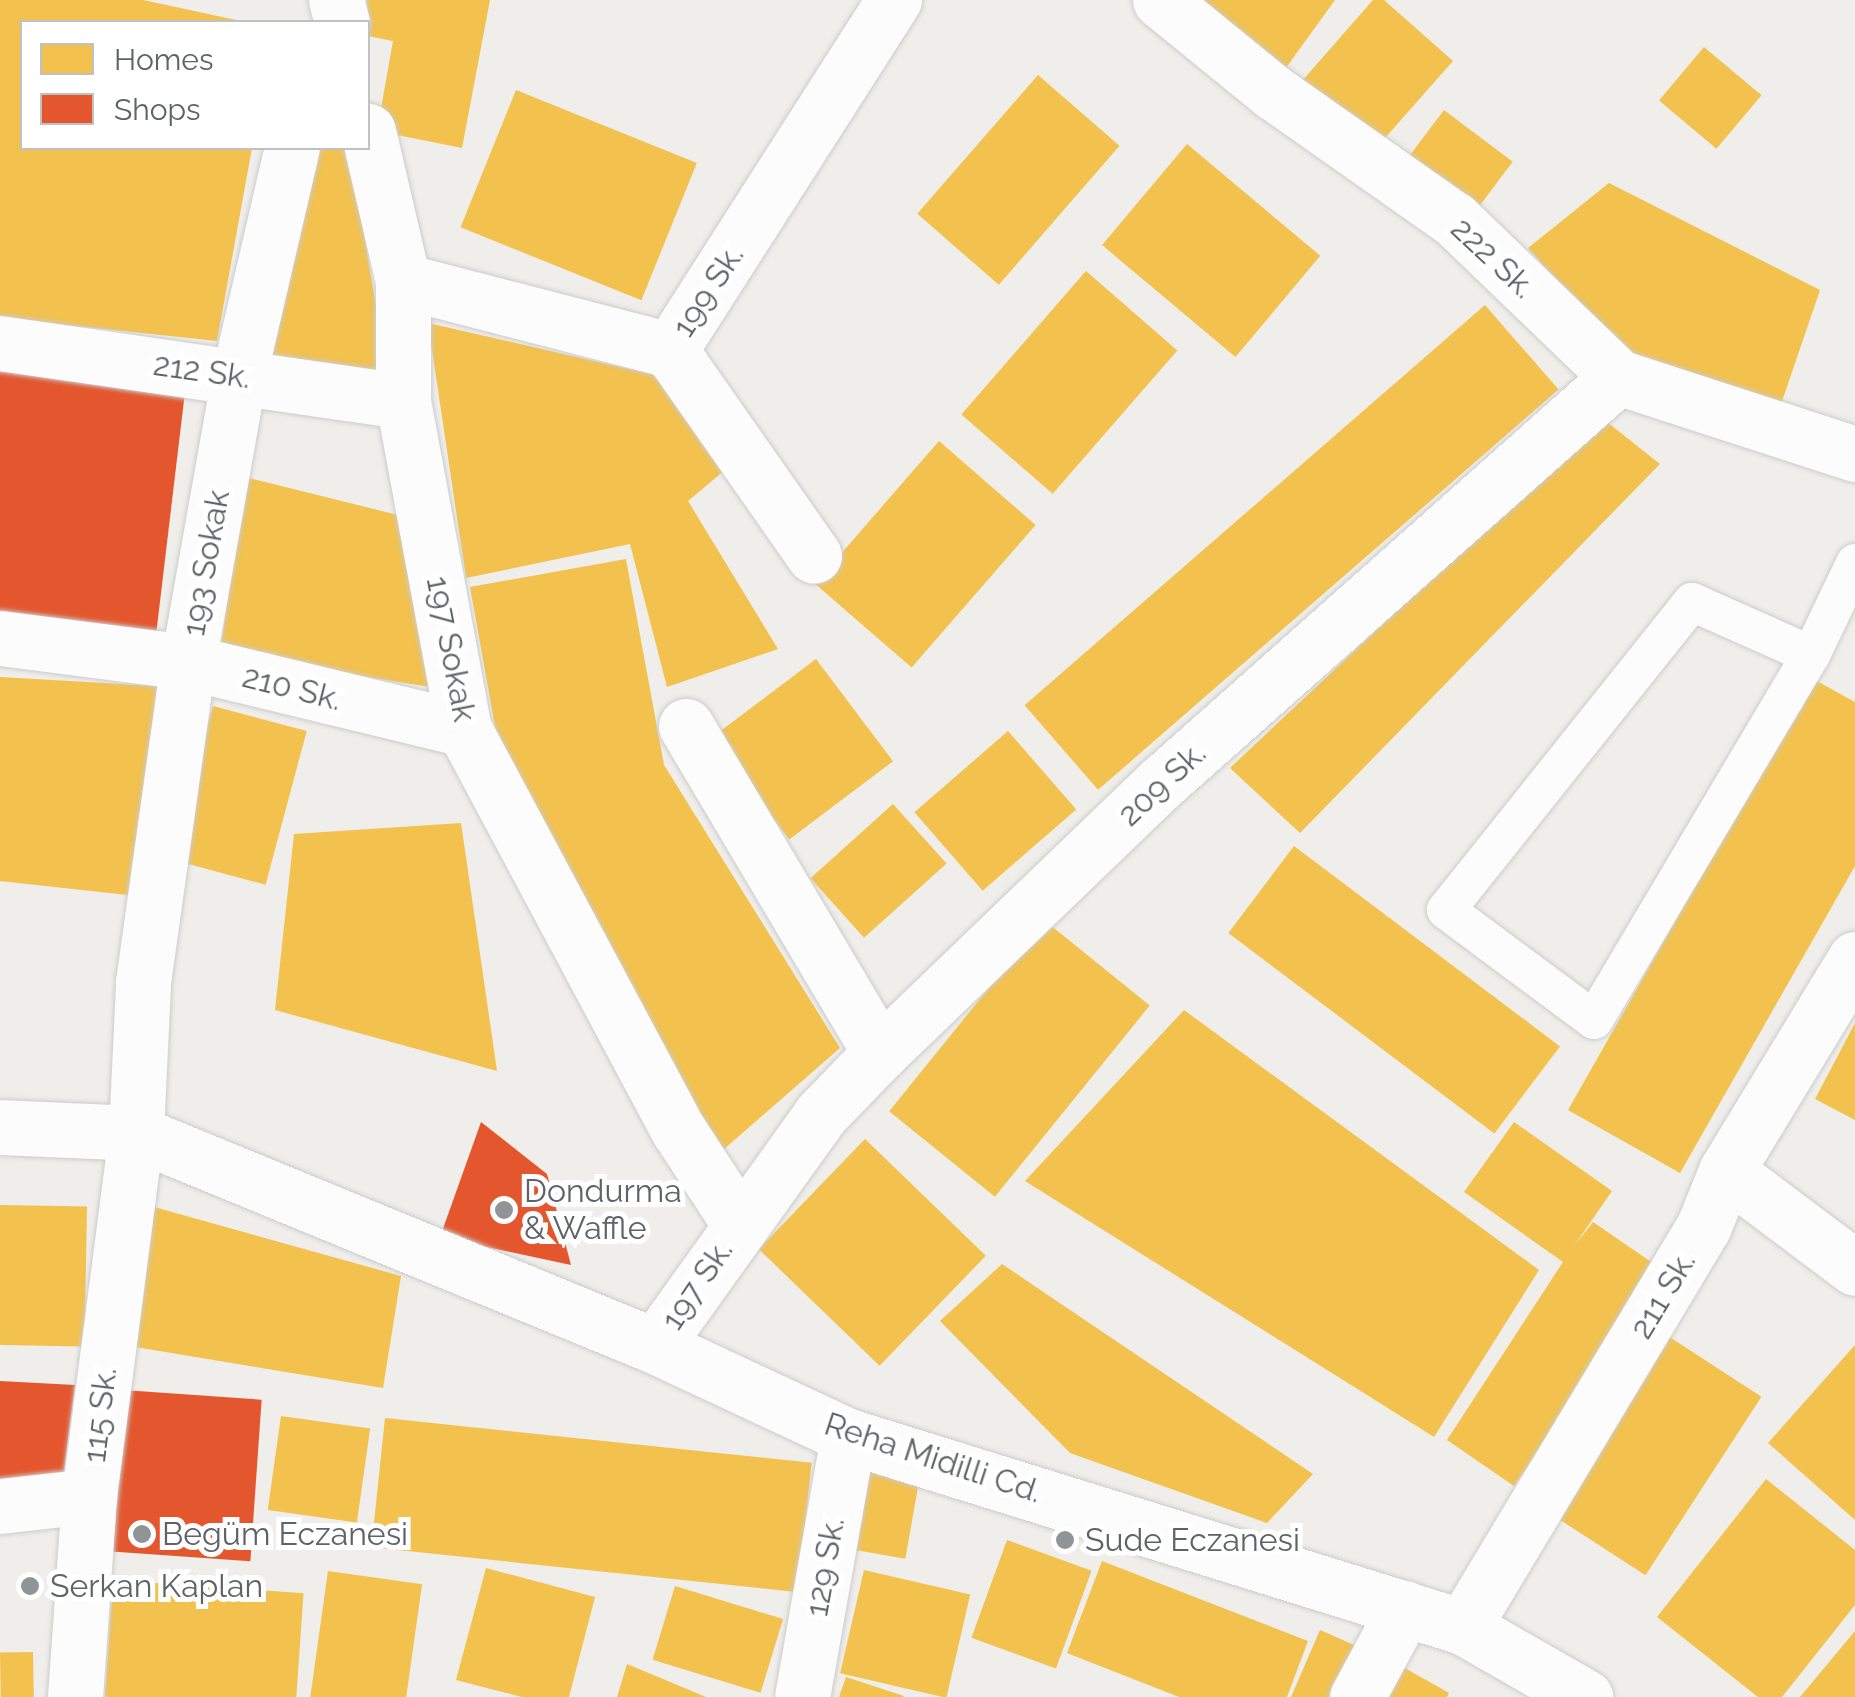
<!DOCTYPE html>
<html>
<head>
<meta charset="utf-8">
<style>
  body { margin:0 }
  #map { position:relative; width:1855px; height:1697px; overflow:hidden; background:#efeeea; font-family:Raleway,sans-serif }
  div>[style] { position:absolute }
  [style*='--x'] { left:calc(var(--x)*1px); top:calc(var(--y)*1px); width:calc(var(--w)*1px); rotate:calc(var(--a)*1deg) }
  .homes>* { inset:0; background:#f2c14e; transform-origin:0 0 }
  .shops>* { inset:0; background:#e4572e; transform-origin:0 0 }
  .roads { filter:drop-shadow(0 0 2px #cbcccc) drop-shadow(0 0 2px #cbcccc) }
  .service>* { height:38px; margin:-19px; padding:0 19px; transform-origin:19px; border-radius:19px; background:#fdfcfc }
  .pedestrian>* { height:55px; margin:-27.5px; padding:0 27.5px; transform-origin:27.5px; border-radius:27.5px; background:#fdfcfc }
  .minor>* { height:55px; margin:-27.5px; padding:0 27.5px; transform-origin:27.5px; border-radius:27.5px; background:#fdfcfc }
  .dots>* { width:28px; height:28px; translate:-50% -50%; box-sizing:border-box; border:5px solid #fff; border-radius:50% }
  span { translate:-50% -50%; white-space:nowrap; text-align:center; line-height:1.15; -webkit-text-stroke:10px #fff; paint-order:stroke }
  .street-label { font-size:32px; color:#5f6368 }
  .poi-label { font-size:32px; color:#5f6368 }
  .left { translate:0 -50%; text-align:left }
  .legend { position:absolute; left:20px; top:20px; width:350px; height:130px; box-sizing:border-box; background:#fff; border:2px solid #bfc1c3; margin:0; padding:12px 18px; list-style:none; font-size:30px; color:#5f6368 }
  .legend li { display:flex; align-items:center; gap:20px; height:50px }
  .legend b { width:50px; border:2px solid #bfc1c3 }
</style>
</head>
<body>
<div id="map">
  <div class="homes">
    <div style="clip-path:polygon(0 0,143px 0,241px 21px,22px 22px,22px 148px,252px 148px,217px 341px,0 318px)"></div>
    <div style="clip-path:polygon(367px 0,490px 0,462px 148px,377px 131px,393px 41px,368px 36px)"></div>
    <div style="clip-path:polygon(1185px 0,1335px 0,1283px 72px)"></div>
    <div style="clip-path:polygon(1373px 0,1384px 0,1453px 61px,1377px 147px,1302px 81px)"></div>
    <div style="left:1704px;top:47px;width:75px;height:70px;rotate:40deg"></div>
    <div style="left:1038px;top:75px;width:108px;height:184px;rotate:41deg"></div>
    <div style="left:516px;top:90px;width:195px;height:148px;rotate:22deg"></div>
    <div style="left:1444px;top:110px;width:86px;height:71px;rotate:37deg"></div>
    <div style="left:1187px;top:144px;width:174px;height:132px;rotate:40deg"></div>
    <div style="clip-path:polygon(318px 148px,350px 148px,387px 373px,266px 354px)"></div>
    <div style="clip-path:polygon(1609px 183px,1820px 290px,1777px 416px,1618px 349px,1528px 248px)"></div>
    <div style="left:1086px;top:271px;width:121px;height:190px;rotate:41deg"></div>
    <div style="left:1485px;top:305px;width:112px;height:610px;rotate:49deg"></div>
    <div style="clip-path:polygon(428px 323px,660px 376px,731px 465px,688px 501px,778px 649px,667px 687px,630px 544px,466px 578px)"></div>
    <div style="clip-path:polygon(1602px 418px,1660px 464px,1300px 833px,1230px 768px)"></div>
    <div style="left:939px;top:441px;width:128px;height:189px;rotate:41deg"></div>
    <div style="clip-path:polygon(245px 477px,406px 517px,430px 687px,220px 654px)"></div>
    <div style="clip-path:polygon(626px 559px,664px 765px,840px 1048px,716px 1156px,497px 738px,470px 587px)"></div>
    <div style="left:816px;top:659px;width:128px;height:130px;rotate:53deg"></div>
    <div style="clip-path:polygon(0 677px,157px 686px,137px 896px,0 881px)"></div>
    <div style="clip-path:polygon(1813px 679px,1855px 702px,1855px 866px,1680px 1173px,1568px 1110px)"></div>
    <div style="left:213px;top:706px;width:97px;height:159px;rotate:15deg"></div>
    <div style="left:1008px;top:731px;width:104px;height:124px;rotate:49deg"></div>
    <div style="left:893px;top:804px;width:80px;height:111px;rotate:48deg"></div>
    <div style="clip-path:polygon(461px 823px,497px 1071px,275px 1010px,294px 834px)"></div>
    <div style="left:1294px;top:846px;width:333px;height:109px;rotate:37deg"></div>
    <div style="left:1044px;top:920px;width:136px;height:246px;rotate:39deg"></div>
    <div style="clip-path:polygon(1184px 1010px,1539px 1270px,1434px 1437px,1025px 1181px)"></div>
    <div style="clip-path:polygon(1855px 1023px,1855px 1120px,1815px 1099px)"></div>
    <div style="clip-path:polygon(1514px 1122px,1612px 1191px,1574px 1246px,1593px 1222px,1660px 1268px,1514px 1486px,1447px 1440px,1563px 1262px,1464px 1192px)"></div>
    <div style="left:865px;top:1139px;width:168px;height:153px;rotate:44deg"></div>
    <div style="left:0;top:1205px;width:87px;height:140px;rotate:1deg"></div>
    <div style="clip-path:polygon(147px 1205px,401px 1276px,383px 1388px,129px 1346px)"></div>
    <div style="clip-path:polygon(1002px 1264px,1313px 1474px,1267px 1523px,1070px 1453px,940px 1321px)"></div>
    <div style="left:1665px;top:1334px;width:115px;height:213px;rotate:33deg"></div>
    <div style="clip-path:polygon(1855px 1345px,1855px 1520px,1768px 1443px)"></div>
    <div style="left:281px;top:1416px;width:90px;height:95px;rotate:8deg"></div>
    <div style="left:385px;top:1418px;width:429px;height:130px;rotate:6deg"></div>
    <div style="left:868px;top:1471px;width:52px;height:80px;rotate:10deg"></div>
    <div style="clip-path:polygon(1766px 1479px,1855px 1550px,1855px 1605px,1782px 1697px,1758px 1697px,1657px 1617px)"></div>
    <div style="left:1007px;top:1540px;width:90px;height:104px;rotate:20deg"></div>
    <div style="clip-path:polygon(1102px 1561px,1308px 1641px,1287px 1697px,1179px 1697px,1067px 1653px)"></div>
    <div style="clip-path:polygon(486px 1568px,595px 1597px,569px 1697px,522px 1697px,456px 1680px)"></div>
    <div style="left:864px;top:1570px;width:109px;height:106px;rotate:13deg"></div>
    <div style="left:328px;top:1571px;width:95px;height:127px;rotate:8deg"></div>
    <div style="left:113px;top:1580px;width:191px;height:117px;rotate:4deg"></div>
    <div style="left:675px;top:1586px;width:113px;height:77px;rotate:17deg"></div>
    <div style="clip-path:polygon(1320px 1630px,1361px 1648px,1340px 1697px,1291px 1697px)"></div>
    <div style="clip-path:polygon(1855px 1631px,1855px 1697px,1800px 1697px)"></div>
    <div style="left:33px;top:1652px;width:45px;height:33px;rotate:89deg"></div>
    <div style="clip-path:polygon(1387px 1658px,1449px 1693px,1447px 1697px,1366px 1697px)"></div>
    <div style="clip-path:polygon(627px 1664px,706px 1697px,617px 1697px)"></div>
    <div style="clip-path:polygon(846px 1677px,904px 1696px,903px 1697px,839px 1697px)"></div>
  </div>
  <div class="shops">
    <div style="clip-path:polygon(0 371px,185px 392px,156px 635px,0 616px)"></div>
    <div style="clip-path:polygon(481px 1122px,547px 1174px,571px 1265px,440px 1237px)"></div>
    <div style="clip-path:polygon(0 1381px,75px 1385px,62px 1486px,0 1484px)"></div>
    <div style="left:123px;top:1390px;width:139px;height:162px;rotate:4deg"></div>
  </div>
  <div class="roads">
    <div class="service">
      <div style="--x:1811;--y:655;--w:130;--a:-156"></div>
      <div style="--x:1692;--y:602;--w:394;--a:128.6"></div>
      <div style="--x:1446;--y:910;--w:184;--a:36.6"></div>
      <div style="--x:1594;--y:1020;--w:425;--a:-59.3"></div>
      <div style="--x:1811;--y:655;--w:102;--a:-64.4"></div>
    </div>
    <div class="pedestrian">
      <div style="--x:0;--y:1127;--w:136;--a:2.5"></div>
      <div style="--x:136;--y:1133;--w:561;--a:22.31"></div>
      <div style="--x:655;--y:1346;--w:213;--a:25"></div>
      <div style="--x:848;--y:1436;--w:644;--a:17.25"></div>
      <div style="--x:1463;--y:1627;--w:141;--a:29.8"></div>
      <div style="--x:136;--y:1133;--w:151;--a:-87.3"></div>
      <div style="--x:1463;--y:1627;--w:466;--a:-59"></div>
      <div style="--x:1703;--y:1228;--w:61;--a:-68"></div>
      <div style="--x:1357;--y:1697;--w:101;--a:-61.7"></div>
    </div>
    <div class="minor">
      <div style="--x:336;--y:0;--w:23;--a:75"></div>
      <div style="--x:1160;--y:0;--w:146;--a:39.2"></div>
      <div style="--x:1273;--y:92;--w:221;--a:35.1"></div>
      <div style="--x:1454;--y:219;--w:228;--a:43.9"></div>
      <div style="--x:1618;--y:377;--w:249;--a:18"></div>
      <div style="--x:368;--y:131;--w:154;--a:76.9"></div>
      <div style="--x:403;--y:281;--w:120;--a:90"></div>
      <div style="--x:403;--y:401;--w:334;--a:79.5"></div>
      <div style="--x:464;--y:729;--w:456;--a:61.9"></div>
      <div style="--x:679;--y:1131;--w:110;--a:56.9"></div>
      <div style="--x:403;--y:281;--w:276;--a:14.5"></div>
      <div style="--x:670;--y:350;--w:416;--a:-57.4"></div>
      <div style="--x:0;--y:343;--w:407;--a:8.2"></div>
      <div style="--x:670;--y:350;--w:251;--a:55"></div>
      <div style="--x:0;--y:638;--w:190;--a:7.3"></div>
      <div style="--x:188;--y:662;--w:284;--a:13.6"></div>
      <div style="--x:686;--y:726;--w:380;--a:59.3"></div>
      <div style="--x:1855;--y:959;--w:248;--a:121.3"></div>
      <div style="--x:1726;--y:1171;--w:161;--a:36.9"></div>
      <div style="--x:143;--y:982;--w:323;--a:-82"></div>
      <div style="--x:188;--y:662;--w:291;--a:-79.9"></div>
      <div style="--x:239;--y:375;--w:233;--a:-76.9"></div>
      <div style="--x:655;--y:1346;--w:285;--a:-54.4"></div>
      <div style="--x:821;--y:1114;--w:85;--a:-46"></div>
      <div style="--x:880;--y:1053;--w:391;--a:-43.9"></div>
      <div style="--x:1162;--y:782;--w:610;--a:-41.61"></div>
      <div style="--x:0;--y:1506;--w:90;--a:-6.4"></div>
      <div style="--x:75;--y:1697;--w:201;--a:-86"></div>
      <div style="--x:89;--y:1496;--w:366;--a:-82.6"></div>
      <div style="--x:802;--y:1697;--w:265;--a:-80"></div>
    </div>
  </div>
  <div class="dots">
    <div style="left:504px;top:1210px;background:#919496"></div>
    <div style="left:142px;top:1534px;background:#919496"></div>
    <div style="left:1065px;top:1540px;background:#919496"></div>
    <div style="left:30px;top:1586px;background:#919496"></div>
  </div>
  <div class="street-label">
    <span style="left:1493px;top:258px;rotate:43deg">222 Sk.</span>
    <span style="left:708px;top:291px;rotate:-57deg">199 Sk.</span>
    <span style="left:202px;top:371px;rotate:8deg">212 Sk.</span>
    <span style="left:206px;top:563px;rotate:-80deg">193 Sokak</span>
    <span style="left:451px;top:649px;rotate:79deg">197 Sokak</span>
    <span style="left:292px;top:688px;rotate:14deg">210 Sk.</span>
    <span style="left:1162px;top:784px;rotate:-43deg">209 Sk.</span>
    <span style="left:697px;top:1285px;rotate:-56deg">197 Sk.</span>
    <span style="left:1663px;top:1295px;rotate:-59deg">211 Sk.</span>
    <span style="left:100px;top:1415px;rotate:-83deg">115 Sk.</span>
    <span style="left:933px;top:1458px;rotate:18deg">Reha Midilli Cd.</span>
    <span style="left:825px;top:1567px;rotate:-80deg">129 Sk.</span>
  </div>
  <div class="poi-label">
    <span class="left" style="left:524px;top:1210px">Dondurma<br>&amp; Waffle</span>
    <span class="left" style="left:162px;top:1534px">Begüm Eczanesi</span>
    <span class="left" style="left:1085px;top:1540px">Sude Eczanesi</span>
    <span class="left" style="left:50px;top:1586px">Serkan Kaplan</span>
  </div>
  <ul class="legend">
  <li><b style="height:28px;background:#f2c14e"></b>Homes</li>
  <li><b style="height:28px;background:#e4572e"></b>Shops</li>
  </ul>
</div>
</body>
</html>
